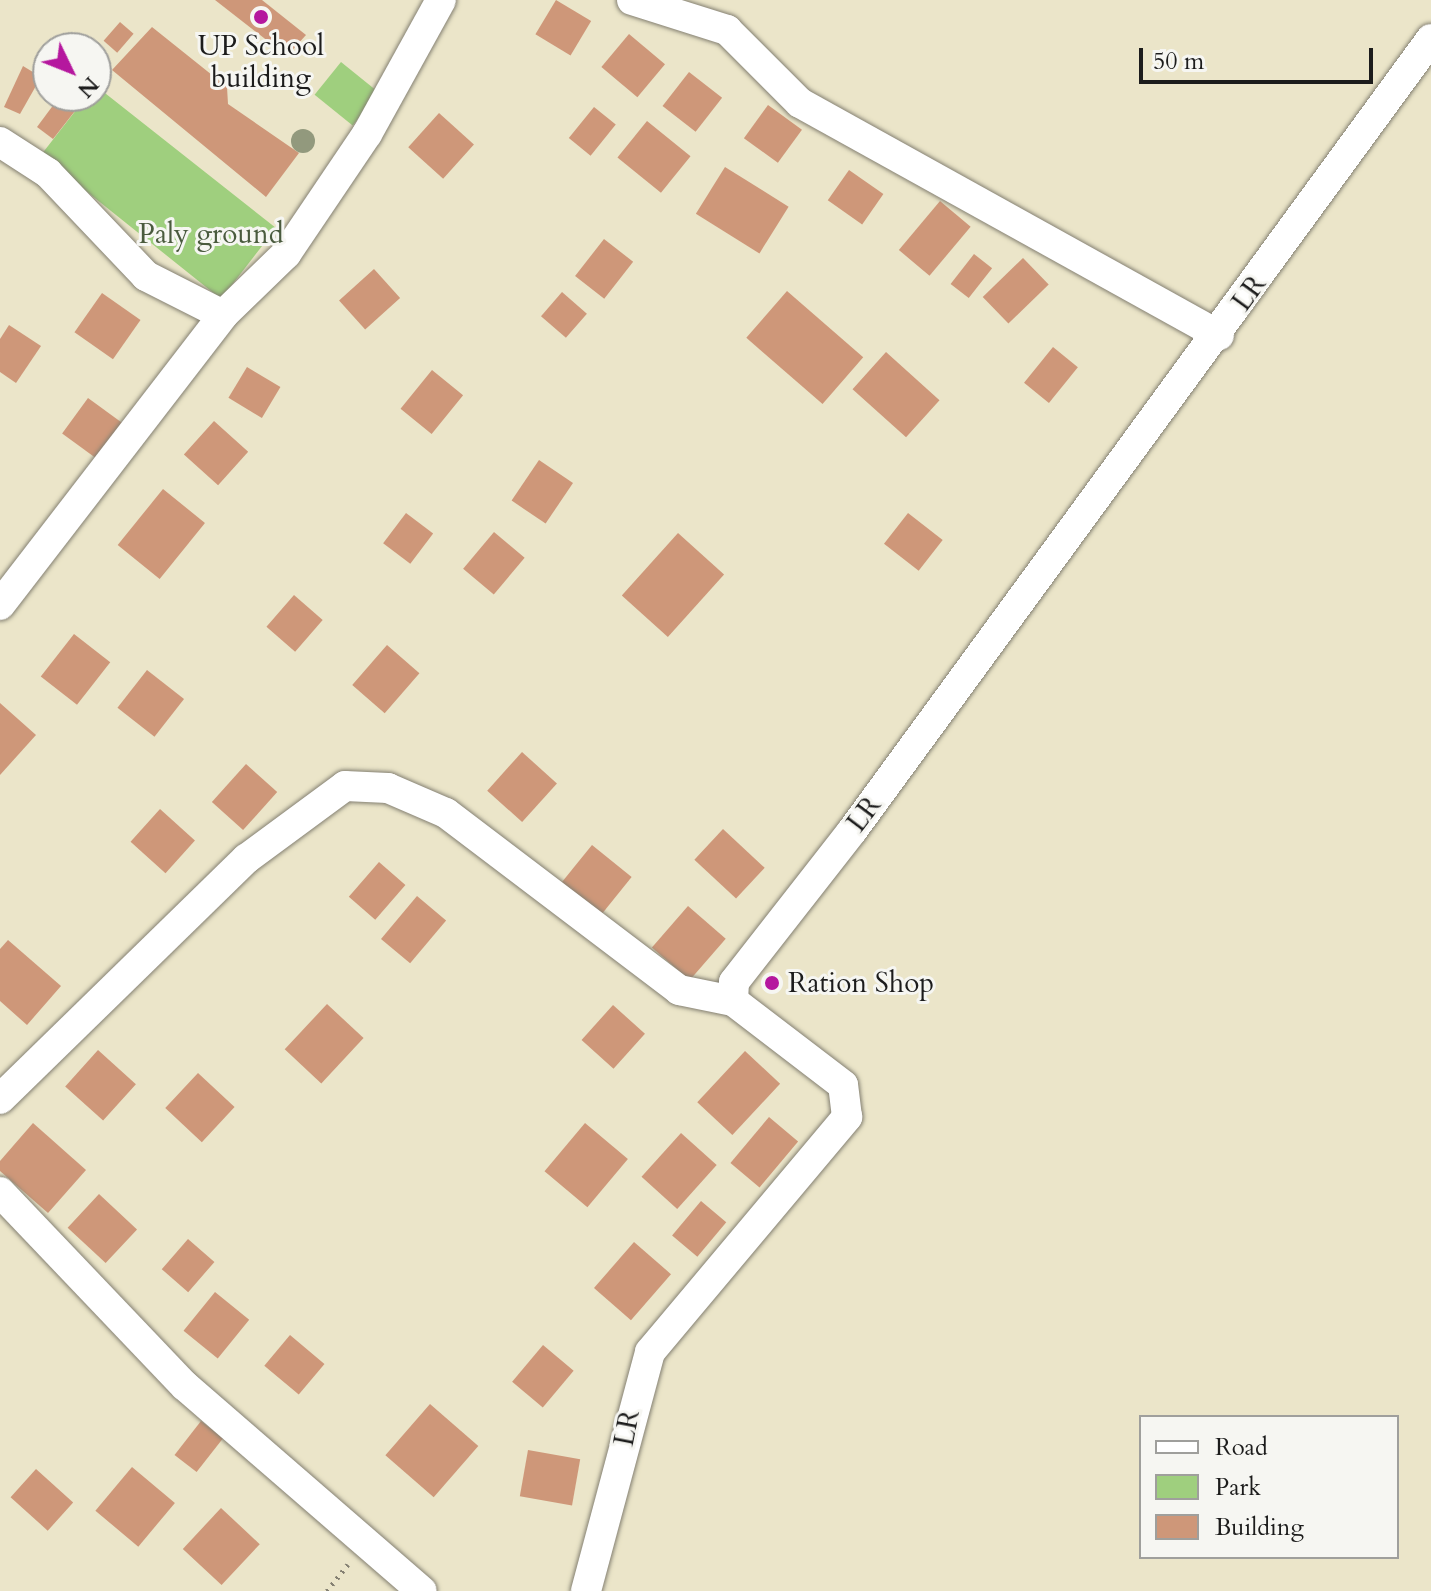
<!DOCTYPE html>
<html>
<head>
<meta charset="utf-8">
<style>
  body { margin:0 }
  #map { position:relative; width:1431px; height:1591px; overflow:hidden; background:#ebe5c9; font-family:Cardo,serif }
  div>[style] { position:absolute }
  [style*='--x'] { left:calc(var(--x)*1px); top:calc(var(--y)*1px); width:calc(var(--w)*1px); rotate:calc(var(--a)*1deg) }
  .green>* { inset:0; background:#9fcf7e; transform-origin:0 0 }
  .building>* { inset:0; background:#ce9779; transform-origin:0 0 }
  .path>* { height:5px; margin-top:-2.5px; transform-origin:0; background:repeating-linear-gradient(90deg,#848072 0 2px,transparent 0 8px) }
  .roads { filter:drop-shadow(0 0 2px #848072) drop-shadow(0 0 2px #848072) }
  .street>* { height:30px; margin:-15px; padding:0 15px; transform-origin:15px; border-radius:15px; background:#fff }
  .trees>* { width:24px; height:24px; margin:-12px; border-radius:50%; background:#92997d }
  .dots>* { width:22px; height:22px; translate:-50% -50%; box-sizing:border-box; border:4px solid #f6f6f2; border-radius:50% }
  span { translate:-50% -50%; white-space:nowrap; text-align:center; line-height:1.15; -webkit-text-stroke:6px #f6f6f2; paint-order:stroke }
  .poi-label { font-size:28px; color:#1c1c1c }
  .left { translate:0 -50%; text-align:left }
  .park-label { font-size:28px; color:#4a5b3e }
  .street-label { font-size:28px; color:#1c1c1c }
  .legend { position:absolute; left:1139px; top:1415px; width:260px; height:144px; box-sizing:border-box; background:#f6f6f2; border:2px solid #9f9f9c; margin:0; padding:10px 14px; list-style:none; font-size:24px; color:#1c1c1c }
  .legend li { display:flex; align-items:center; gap:16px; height:40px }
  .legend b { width:40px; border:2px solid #9f9f9c }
  .north { position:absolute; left:32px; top:32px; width:80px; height:80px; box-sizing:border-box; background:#f6f6f2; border:2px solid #9f9f9c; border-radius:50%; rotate:133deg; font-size:22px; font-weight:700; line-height:32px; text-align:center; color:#1c1c1c }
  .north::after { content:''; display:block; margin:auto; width:28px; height:36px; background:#b5179e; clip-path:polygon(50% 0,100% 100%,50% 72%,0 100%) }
  .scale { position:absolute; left:1139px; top:48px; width:234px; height:36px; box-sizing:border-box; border:4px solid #1c1c1c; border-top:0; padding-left:10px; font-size:24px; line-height:28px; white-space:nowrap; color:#1c1c1c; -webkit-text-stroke:6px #f6f6f2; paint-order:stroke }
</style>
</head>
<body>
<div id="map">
  <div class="green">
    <div style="left:341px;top:62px;width:49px;height:42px;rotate:39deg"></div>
    <div style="clip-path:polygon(96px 86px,276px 228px,221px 299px,41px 155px,87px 96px,96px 96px)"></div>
  </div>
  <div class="building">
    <div style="clip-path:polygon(215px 0,262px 0,306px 35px,287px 56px)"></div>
    <div style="left:556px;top:0;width:41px;height:40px;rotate:31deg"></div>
    <div style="left:120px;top:22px;width:18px;height:25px;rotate:41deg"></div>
    <div style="clip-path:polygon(152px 27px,227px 87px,228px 104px,299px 153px,266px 197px,112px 70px)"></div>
    <div style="left:629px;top:34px;width:47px;height:43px;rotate:40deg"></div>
    <div style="clip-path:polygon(23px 66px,41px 77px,20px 114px,4px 107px)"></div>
    <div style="left:689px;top:72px;width:42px;height:43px;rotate:38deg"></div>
    <div style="clip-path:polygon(60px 96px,82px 102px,53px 139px,37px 127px)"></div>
    <div style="left:768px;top:105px;width:42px;height:41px;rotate:36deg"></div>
    <div style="left:594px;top:107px;width:28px;height:40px;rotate:39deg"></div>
    <div style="left:439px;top:113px;width:47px;height:46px;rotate:42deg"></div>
    <div style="left:647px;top:121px;width:56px;height:47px;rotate:39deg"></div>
    <div style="left:725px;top:167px;width:75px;height:55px;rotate:32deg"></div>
    <div style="left:849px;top:170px;width:42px;height:37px;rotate:35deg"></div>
    <div style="left:940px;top:201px;width:40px;height:64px;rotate:40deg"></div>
    <div style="left:604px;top:239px;width:37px;height:47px;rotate:38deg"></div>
    <div style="left:974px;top:254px;width:23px;height:38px;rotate:38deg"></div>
    <div style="left:1023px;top:258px;width:37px;height:56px;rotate:46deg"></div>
    <div style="left:374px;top:269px;width:39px;height:47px;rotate:48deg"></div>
    <div style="left:787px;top:291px;width:101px;height:62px;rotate:41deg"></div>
    <div style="left:562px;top:292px;width:33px;height:32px;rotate:41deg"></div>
    <div style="left:102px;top:293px;width:47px;height:48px;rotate:35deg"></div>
    <div style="clip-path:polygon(9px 325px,41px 346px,16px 383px,0 372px,0 339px)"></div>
    <div style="left:1053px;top:347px;width:32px;height:46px;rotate:39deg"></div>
    <div style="left:886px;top:352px;width:72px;height:50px;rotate:42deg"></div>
    <div style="left:247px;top:367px;width:39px;height:36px;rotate:31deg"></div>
    <div style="left:432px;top:370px;width:40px;height:50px;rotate:39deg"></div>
    <div style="left:88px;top:398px;width:42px;height:44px;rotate:36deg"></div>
    <div style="left:214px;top:421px;width:46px;height:45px;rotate:42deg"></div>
    <div style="left:539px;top:460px;width:41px;height:49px;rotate:34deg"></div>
    <div style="left:163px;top:489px;width:54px;height:72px;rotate:39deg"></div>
    <div style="left:406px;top:513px;width:34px;height:38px;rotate:37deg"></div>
    <div style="left:908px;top:513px;width:44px;height:39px;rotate:38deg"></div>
    <div style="left:494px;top:532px;width:40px;height:48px;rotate:40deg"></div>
    <div style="left:678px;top:533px;width:62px;height:84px;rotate:42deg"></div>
    <div style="left:294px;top:595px;width:38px;height:42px;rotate:41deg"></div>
    <div style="left:74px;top:634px;width:46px;height:54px;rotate:38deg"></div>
    <div style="left:387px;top:645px;width:43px;height:53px;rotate:41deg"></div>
    <div style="left:147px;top:670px;width:47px;height:48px;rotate:38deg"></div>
    <div style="clip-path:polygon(0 703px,36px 735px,0 775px)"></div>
    <div style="left:522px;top:752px;width:47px;height:52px;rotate:42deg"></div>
    <div style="left:246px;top:764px;width:42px;height:51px;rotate:42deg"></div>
    <div style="left:160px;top:809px;width:47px;height:44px;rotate:42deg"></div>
    <div style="left:723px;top:829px;width:57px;height:42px;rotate:43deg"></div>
    <div style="left:592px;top:845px;width:51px;height:48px;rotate:39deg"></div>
    <div style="left:379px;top:862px;width:35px;height:46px;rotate:41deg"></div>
    <div style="left:417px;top:896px;width:38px;height:56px;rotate:40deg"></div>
    <div style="left:688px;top:906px;width:50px;height:55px;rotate:41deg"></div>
    <div style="clip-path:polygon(8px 940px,61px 986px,27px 1025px,0 1001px,0 949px)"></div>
    <div style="left:327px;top:1004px;width:50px;height:62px;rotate:43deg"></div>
    <div style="left:613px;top:1005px;width:43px;height:47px;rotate:42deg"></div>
    <div style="left:98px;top:1050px;width:51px;height:49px;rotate:42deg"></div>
    <div style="left:745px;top:1051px;width:48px;height:70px;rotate:43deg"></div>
    <div style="left:198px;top:1073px;width:50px;height:48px;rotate:43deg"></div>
    <div style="left:769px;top:1117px;width:38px;height:60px;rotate:40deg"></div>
    <div style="clip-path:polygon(33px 1123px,86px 1170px,48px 1213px,0 1171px,0 1161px)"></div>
    <div style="left:585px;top:1123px;width:56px;height:63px;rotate:40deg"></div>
    <div style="left:681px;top:1133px;width:48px;height:59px;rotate:42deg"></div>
    <div style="left:99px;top:1194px;width:52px;height:46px;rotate:43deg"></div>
    <div style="left:701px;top:1201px;width:33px;height:45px;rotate:40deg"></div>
    <div style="left:188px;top:1239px;width:35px;height:40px;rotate:41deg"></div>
    <div style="left:634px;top:1242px;width:49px;height:61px;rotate:41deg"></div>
    <div style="left:215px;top:1292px;width:44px;height:50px;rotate:39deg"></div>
    <div style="left:290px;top:1335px;width:45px;height:40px;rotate:40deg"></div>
    <div style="left:543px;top:1345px;width:40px;height:48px;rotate:40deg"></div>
    <div style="left:430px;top:1404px;width:64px;height:68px;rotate:41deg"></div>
    <div style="left:201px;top:1421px;width:28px;height:43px;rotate:38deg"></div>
    <div style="left:528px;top:1450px;width:53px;height:47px;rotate:10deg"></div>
    <div style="left:132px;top:1467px;width:56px;height:57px;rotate:40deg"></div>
    <div style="left:36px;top:1469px;width:50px;height:38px;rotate:42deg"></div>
    <div style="left:221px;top:1508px;width:53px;height:56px;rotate:43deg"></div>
  </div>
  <div class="path">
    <div style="--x:327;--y:1591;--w:34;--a:-52"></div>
  </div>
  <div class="roads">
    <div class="street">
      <div style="--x:632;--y:0;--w:100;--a:17.5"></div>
      <div style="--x:727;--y:30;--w:103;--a:45"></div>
      <div style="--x:800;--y:103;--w:479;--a:29"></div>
      <div style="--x:0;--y:142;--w:57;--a:32.9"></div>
      <div style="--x:48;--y:173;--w:142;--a:46.4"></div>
      <div style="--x:146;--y:276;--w:86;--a:26.9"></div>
      <div style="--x:223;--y:315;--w:88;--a:-44.1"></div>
      <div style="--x:286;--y:254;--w:145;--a:-56"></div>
      <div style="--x:367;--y:134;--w:153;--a:-61.1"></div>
      <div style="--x:0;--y:605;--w:366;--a:-52.4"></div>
      <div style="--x:0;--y:1099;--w:344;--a:-44.3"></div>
      <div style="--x:246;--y:859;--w:123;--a:-36.4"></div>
      <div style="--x:345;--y:786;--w:43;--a:2.7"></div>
      <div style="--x:388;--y:788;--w:63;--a:23.3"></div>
      <div style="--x:446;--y:813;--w:293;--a:37.2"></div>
      <div style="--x:679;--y:990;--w:55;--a:11.5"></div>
      <div style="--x:0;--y:1192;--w:268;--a:46.4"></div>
      <div style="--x:185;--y:1386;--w:313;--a:40.9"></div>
      <div style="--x:586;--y:1591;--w:247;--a:-75"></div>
      <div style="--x:650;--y:1352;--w:307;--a:-50"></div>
      <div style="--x:847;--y:1117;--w:32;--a:-97"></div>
      <div style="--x:843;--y:1085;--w:138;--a:-142.6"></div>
      <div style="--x:733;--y:1001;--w:19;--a:-87"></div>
      <div style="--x:734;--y:982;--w:192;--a:-52"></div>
      <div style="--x:852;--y:831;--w:981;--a:-53.83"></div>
    </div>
  </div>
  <div class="trees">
    <div style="left:303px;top:141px"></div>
  </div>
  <div class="dots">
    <div style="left:261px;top:17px;background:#b5179e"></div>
    <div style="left:772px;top:983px;background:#b5179e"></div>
  </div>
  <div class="poi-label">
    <span style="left:261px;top:62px">UP School<br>building</span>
    <span class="left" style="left:788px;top:983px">Ration Shop</span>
  </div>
  <div class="park-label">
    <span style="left:211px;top:234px">Paly ground</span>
  </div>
  <div class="street-label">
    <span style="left:1249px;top:293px;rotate:-54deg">LR</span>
    <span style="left:864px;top:814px;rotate:-53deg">LR</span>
    <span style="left:627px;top:1428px;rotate:-79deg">LR</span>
  </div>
  <ul class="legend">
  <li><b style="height:10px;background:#fff"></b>Road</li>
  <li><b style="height:22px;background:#9fcf7e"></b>Park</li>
  <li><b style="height:22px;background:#ce9779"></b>Building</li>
  </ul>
  <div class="north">N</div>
  <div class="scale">50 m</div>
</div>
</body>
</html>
